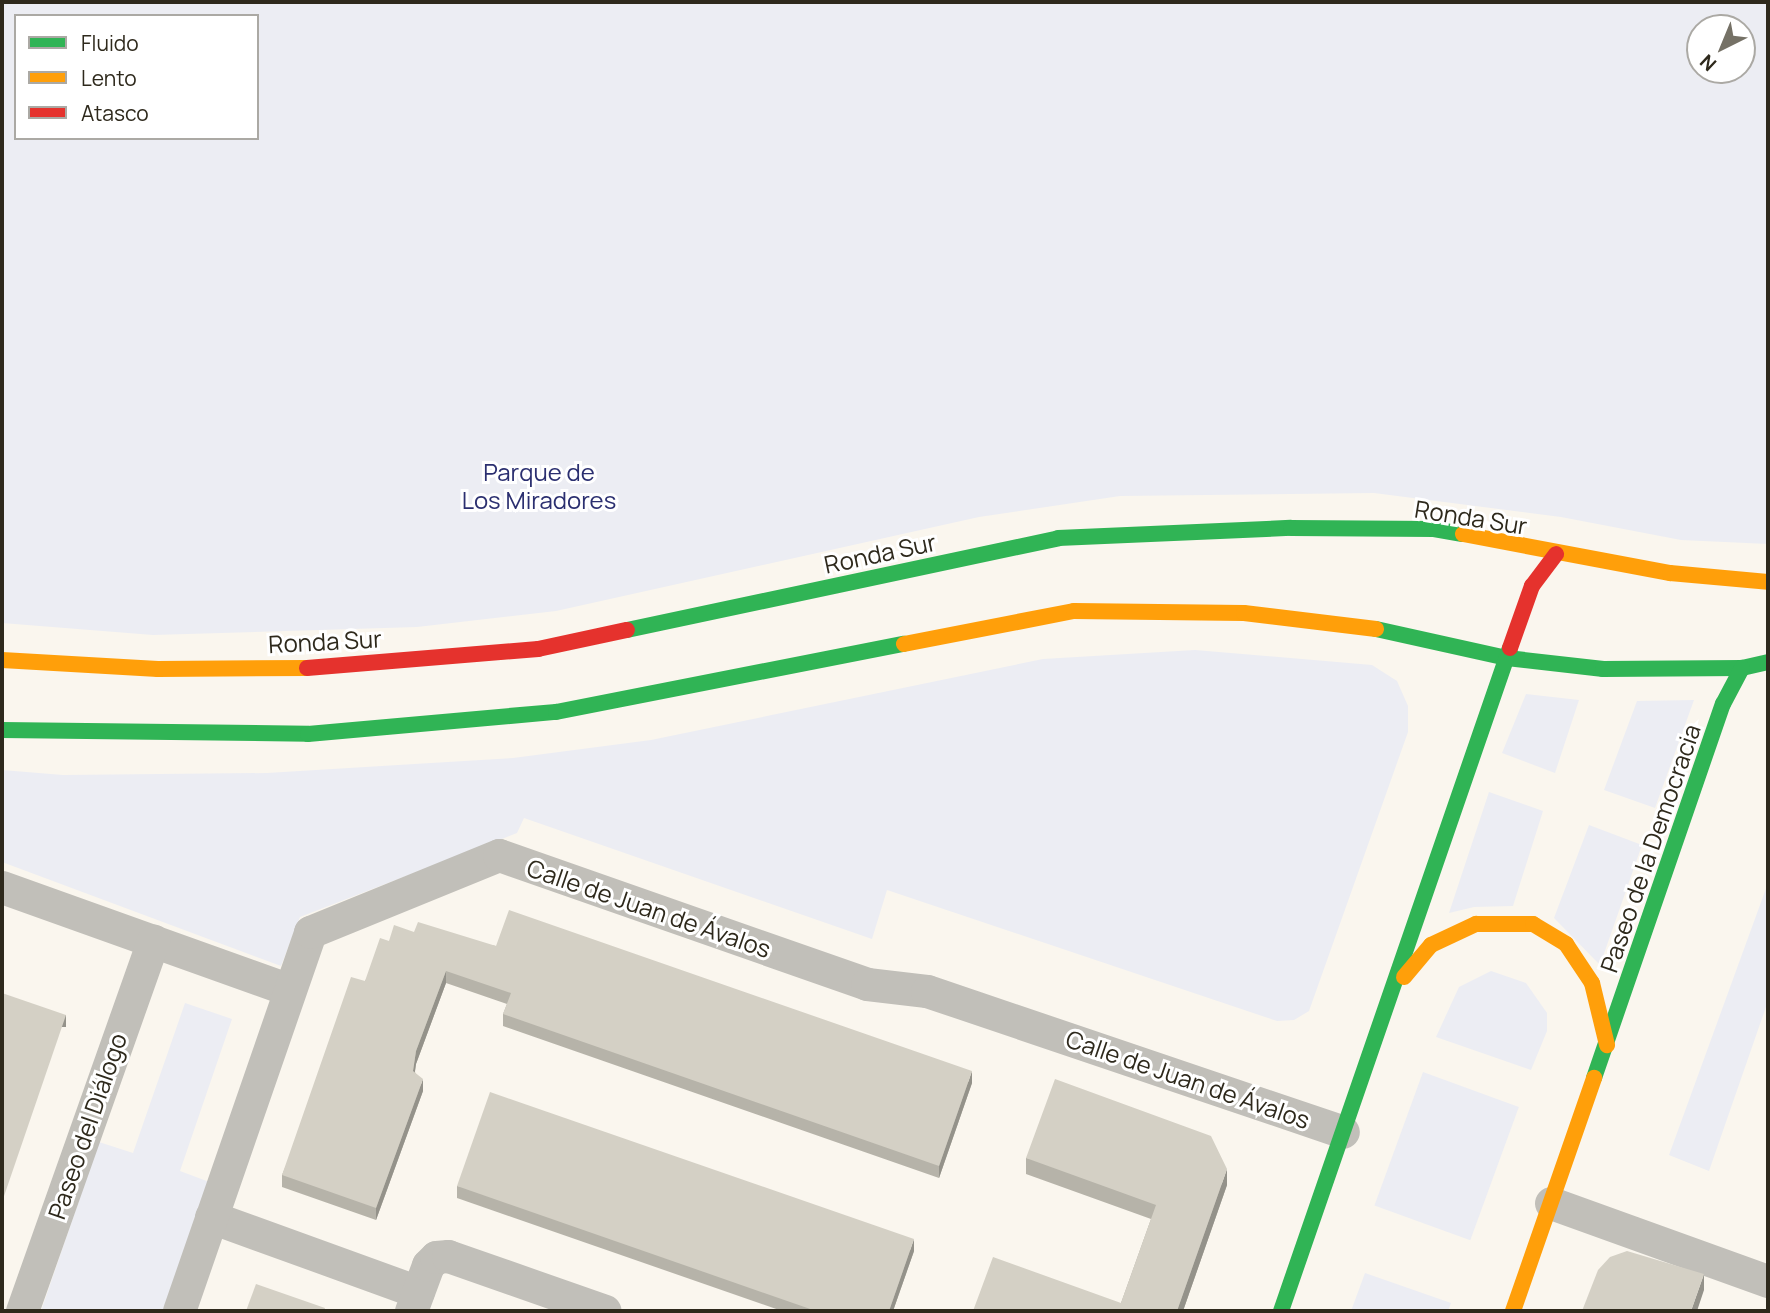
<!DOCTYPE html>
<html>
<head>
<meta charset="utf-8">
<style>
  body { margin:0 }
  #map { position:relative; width:1770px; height:1313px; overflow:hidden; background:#faf6ee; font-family:Manrope,sans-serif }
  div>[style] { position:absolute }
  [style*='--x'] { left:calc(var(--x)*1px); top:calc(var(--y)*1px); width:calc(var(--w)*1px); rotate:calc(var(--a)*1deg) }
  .green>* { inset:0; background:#ecedf3; transform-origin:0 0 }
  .street>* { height:33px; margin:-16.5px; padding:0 16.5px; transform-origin:16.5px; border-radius:16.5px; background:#c1bfb9 }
  .fast>* { height:16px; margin:-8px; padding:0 8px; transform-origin:8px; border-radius:8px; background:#30b455 }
  .slow>* { height:16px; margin:-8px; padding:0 8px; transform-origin:8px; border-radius:8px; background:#ff9f0a }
  .jam>* { height:16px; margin:-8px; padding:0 8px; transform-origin:8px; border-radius:8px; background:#e5322d }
  .wall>* { inset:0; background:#b6b3a9 }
  .shaded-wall>* { inset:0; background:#94928a; transform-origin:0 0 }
  .building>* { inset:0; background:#d4d0c5 }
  span { translate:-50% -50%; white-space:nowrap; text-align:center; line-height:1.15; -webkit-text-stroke:6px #fff; paint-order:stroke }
  .park-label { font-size:24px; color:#2b2f70 }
  .street-label { font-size:24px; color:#2e291c }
  .frame { position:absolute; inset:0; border:4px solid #2e291c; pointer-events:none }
  .legend { position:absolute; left:14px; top:14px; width:245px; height:126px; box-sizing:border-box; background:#fff; border:2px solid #aba9a4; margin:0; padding:9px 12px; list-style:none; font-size:21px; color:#2e291c }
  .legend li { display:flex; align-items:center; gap:14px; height:35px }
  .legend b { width:35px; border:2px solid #aba9a4 }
  .north { position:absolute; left:1686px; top:14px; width:70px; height:70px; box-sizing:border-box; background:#fff; border:2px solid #aba9a4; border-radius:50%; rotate:223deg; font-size:19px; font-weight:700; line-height:28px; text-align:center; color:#2e291c }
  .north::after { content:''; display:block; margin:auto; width:24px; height:32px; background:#757166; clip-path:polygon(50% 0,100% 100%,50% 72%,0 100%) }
</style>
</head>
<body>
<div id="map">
  <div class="green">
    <div style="clip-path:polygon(evenodd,2px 2px,1768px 2px,1768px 544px,1681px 540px,1561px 517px,1374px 493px,1120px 496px,979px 517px,556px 611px,417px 627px,153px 635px,2px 623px,2px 2px,16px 16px,257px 16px,257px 138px,16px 138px,16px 16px,2px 2px,1742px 28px,1742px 70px,1700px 70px,1700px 28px,1742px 28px)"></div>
    <div style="clip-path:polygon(1195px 650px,1372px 665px,1397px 681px,1408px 706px,1408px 732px,1309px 1011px,1294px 1020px,1277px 1021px,887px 890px,872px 939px,524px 818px,517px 833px,300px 917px,281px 966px,2px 862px,2px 770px,63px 775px,267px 773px,513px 758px,651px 740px,1043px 659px)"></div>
    <div style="clip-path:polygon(1526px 694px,1579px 700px,1555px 773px,1502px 753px)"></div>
    <div style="clip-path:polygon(1694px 700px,1655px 808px,1604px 790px,1637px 701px)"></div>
    <div style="clip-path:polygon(1489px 792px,1543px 811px,1513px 906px,1474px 907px,1449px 913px)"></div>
    <div style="clip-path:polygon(1589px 825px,1642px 845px,1600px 965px,1554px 918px)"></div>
    <div style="clip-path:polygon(1768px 883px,1768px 1001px,1709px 1171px,1669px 1155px)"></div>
    <div style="clip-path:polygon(1491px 971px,1526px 983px,1547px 1013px,1547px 1031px,1531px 1070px,1436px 1037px,1459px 987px)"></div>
    <div style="clip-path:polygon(185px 1003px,232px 1019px,180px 1171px,212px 1183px,167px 1311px,41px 1311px,99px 1142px,133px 1153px)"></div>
    <div style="left:1423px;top:1072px;width:102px;height:142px;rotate:20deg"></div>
    <div style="clip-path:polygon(1365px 1273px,1451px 1303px,1448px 1311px,1351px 1311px)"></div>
  </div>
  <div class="street">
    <div style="--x:2;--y:887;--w:305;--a:19.7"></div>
    <div style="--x:1551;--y:1203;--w:231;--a:19.8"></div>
    <div style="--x:211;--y:1217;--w:220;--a:19.9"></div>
    <div style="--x:22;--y:1311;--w:393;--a:-70.5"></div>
    <div style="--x:179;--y:1311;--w:401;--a:-70.9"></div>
    <div style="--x:310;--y:932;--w:204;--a:-22.2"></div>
    <div style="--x:499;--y:855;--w:390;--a:19.3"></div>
    <div style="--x:867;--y:984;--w:60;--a:6.7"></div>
    <div style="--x:927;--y:991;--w:439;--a:18.7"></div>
    <div style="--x:411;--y:1311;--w:49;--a:-69.7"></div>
    <div style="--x:428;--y:1265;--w:11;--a:-45"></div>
    <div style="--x:436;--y:1257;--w:12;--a:-5"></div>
    <div style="--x:448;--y:1256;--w:166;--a:19.3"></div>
  </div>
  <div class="fast">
    <div style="--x:1376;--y:629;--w:134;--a:12.5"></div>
    <div style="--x:1507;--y:658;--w:97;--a:6.5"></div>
    <div style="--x:1603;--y:669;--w:139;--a:-0.4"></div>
    <div style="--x:1742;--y:668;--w:27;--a:-13"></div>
    <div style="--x:627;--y:630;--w:441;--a:-12"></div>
    <div style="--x:1058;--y:538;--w:233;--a:-2.5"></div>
    <div style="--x:1291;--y:528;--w:143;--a:0.4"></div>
    <div style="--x:1434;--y:529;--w:29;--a:10"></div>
    <div style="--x:2;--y:730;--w:306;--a:0.7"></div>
    <div style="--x:308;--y:734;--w:249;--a:-5.1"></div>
    <div style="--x:556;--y:712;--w:355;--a:-11.1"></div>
    <div style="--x:1594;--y:1078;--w:396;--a:-71"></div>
    <div style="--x:1723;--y:704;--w:41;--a:-62.2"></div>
    <div style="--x:1281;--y:1311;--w:701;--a:-70.95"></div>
  </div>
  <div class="slow">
    <div style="--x:1463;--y:534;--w:211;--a:10.7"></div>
    <div style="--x:1670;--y:573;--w:98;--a:5.2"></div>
    <div style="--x:904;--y:644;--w:173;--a:-11"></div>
    <div style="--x:1074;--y:611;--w:170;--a:0.7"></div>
    <div style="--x:1244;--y:613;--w:133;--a:6.9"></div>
    <div style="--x:2;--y:660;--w:156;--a:3.3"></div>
    <div style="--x:158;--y:669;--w:149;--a:-0.4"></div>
    <div style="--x:1404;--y:977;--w:42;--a:-49.8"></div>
    <div style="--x:1431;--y:945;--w:50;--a:-25"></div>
    <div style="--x:1476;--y:924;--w:57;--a:0"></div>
    <div style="--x:1533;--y:924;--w:39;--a:31"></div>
    <div style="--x:1566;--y:944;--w:47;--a:56.3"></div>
    <div style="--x:1592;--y:983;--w:64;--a:76.4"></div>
    <div style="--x:1513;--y:1311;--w:247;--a:-70.8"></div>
  </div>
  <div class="jam">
    <div style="--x:1510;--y:648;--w:66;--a:-70.5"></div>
    <div style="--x:1532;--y:586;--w:40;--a:-53"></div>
    <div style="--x:307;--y:668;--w:232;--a:-4.7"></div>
    <div style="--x:538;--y:649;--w:91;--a:-12.1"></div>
  </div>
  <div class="wall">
    <div style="clip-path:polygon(414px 932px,496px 946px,972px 1083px,939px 1178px,503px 1026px,503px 1014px,507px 1004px,446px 983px,416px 1064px,415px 1072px,423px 1091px,376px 1220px,282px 1187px,282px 1175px,365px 981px,389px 941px)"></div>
    <div style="clip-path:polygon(1026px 1158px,1227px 1185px,1183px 1311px,973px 1311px,1121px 1303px,1151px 1219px,1026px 1174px)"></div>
    <div style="clip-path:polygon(457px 1186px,914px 1251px,893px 1311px,782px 1311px,457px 1198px)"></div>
  </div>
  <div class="shaded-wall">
    <div style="clip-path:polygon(446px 971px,446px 983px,416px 1064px,413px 1083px,413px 1071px,416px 1051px)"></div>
    <div style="left:66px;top:1015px;width:12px;height:198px;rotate:90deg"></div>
    <div style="clip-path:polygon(972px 1071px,972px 1083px,939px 1178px,939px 1166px)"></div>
    <div style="clip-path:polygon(423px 1079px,423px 1091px,376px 1220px,376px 1208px)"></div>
    <div style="clip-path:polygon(1227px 1169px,1227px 1185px,1183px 1311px,1177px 1311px)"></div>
    <div style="clip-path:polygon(914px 1239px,914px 1251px,893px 1311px,889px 1311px)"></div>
    <div style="clip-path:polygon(1704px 1274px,1704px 1290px,1697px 1311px,1691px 1311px)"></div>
  </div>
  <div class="building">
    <div style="clip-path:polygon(509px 910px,972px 1071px,939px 1166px,503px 1014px,511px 993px,446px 971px,416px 1051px,413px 1071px,423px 1079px,376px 1208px,282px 1175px,351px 977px,365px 981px,380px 938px,389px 941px,394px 925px,414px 932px,418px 922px,496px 946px)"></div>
    <div style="clip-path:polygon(2px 993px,66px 1015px,2px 1202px)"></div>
    <div style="clip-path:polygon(1055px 1079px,1211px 1136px,1227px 1169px,1177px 1311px,973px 1311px,993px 1257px,1121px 1303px,1156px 1205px,1026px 1158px)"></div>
    <div style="clip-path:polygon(490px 1092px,914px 1239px,889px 1311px,816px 1311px,457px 1186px)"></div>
    <div style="clip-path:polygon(1627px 1251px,1704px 1274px,1691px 1311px,1582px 1311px,1598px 1270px,1610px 1257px)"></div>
    <div style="clip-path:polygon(256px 1284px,325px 1308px,324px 1311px,246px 1311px)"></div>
  </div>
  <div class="park-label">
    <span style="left:539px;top:486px">Parque de<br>Los Miradores</span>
  </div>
  <div class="street-label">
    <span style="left:1471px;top:517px;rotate:9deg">Ronda Sur</span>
    <span style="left:880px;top:553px;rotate:-12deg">Ronda Sur</span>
    <span style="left:325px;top:641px;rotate:-3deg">Ronda Sur</span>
    <span style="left:1650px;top:848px;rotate:-71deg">Paseo de la Democracia</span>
    <span style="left:649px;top:908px;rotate:19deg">Calle de Juan de Ávalos</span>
    <span style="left:1188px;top:1079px;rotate:19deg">Calle de Juan de Ávalos</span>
    <span style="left:87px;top:1126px;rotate:-71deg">Paseo del Diálogo</span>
  </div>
  <div class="frame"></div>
  <ul class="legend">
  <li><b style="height:9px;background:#30b455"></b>Fluido</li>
  <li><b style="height:9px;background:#ff9f0a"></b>Lento</li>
  <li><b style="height:9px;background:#e5322d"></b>Atasco</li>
  </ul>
  <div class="north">N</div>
</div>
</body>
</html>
